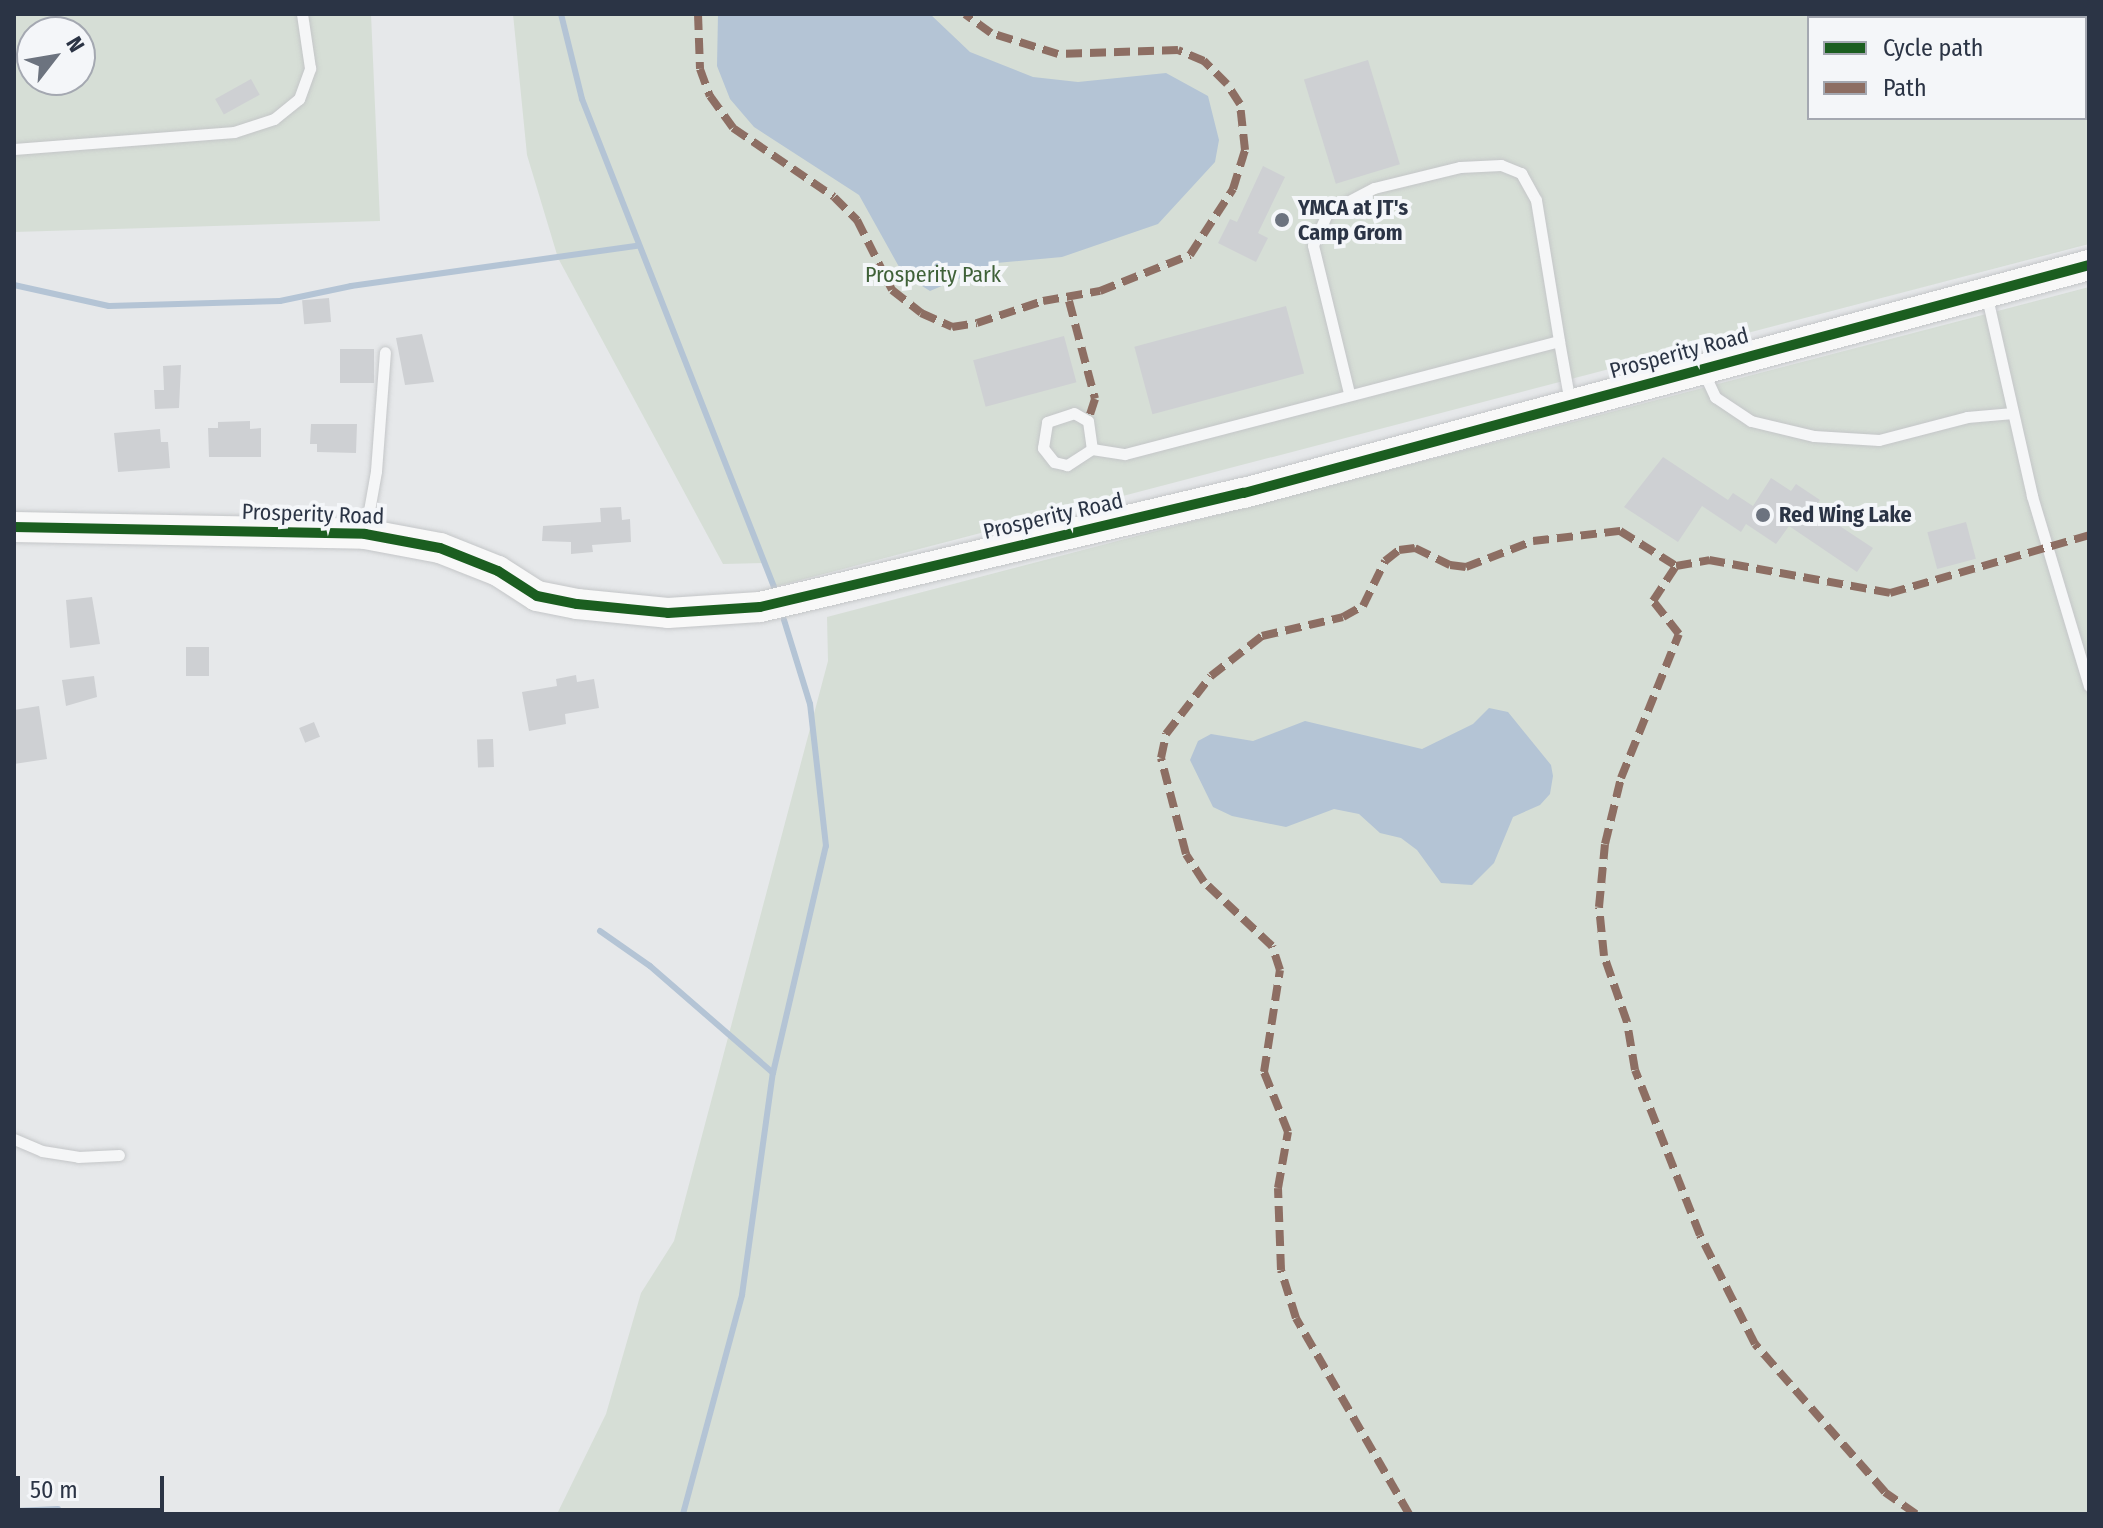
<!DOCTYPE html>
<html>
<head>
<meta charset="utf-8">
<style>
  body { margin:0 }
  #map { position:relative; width:2103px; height:1528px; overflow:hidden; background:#e6e8ea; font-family:"Fira Sans Condensed",sans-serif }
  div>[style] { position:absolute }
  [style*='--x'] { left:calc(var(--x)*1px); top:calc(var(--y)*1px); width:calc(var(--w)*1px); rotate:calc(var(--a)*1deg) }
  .green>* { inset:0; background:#d6ded6 }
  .water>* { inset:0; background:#b4c4d5 }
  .stream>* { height:6px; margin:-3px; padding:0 3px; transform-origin:3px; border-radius:3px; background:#b4c4d5 }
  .building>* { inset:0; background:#ced0d3; transform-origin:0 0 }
  .roads { filter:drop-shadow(0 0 2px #c4c6c8) drop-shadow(0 0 2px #c4c6c8) }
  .lane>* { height:11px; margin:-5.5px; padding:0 5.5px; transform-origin:5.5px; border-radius:5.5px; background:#f5f6f7 }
  .secondary>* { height:30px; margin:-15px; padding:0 15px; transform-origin:15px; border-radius:15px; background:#f8f8f8 }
  .quiet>* { height:8px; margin-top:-4px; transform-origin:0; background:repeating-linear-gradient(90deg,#8d6e63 0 16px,transparent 0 24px) }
  .cycleway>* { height:10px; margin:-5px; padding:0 5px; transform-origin:5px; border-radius:5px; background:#1b5e20 }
  .dots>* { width:22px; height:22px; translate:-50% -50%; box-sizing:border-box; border:4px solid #f4f6f9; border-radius:50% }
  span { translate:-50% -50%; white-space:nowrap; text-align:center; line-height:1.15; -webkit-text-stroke:8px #f4f6f9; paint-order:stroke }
  .poi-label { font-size:22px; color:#2b3445; font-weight:700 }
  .left { translate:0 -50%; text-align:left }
  .park-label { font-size:22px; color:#3f6138 }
  .street-label { font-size:22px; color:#2b3445 }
  .frame { position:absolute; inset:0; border:16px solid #2b3445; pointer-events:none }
  .legend { position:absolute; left:1807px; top:16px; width:280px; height:104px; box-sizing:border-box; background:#f4f6f9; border:2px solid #a4a8b1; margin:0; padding:10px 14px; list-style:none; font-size:24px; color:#2b3445 }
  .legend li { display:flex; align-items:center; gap:16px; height:40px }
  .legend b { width:40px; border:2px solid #a4a8b1 }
  .north { position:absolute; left:16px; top:16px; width:80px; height:80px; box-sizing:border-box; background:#f4f6f9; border:2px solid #a4a8b1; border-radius:50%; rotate:59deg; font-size:22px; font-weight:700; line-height:32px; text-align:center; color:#2b3445 }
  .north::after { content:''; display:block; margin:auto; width:28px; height:36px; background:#6c737f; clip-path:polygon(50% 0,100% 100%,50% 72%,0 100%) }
  .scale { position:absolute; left:16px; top:1476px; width:148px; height:36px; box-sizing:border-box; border:4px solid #2b3445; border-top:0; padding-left:10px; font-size:24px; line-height:28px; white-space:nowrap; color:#2b3445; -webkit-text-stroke:6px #f4f6f9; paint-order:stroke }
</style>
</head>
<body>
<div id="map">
  <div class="green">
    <div style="clip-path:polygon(evenodd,14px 14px,371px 14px,380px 221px,14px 232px,14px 14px,32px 32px,80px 32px,80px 80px,32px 80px,32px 32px)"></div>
    <div style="clip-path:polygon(evenodd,513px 14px,2089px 14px,2089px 244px,774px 587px,766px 563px,723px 564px,558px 258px,527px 155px,513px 14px,1809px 18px,2085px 18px,2085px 118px,1809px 118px,1809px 18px)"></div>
    <div style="clip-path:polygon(2089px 287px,2089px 1514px,557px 1514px,606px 1414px,641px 1293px,674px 1241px,828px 661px,827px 617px)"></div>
  </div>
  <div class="water">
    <div style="clip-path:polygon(718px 14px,930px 14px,970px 52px,1033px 77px,1078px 82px,1166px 73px,1208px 96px,1219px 140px,1215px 162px,1158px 224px,1062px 257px,996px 263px,930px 291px,903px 274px,859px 195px,754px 127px,730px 99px,717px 66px)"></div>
    <div style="clip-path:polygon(1489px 708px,1508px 712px,1551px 765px,1553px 776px,1550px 794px,1540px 805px,1513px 817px,1494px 863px,1472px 885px,1441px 883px,1417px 850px,1401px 838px,1380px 833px,1359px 814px,1334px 809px,1286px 827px,1232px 816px,1213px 807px,1190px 760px,1198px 741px,1211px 734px,1253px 741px,1305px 721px,1422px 749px,1473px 724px)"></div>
  </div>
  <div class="stream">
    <div style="--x:561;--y:14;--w:88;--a:76.1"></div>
    <div style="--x:582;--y:99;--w:524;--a:68.52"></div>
    <div style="--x:14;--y:285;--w:97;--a:12.5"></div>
    <div style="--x:109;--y:306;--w:171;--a:-1.7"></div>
    <div style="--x:280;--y:301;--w:73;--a:-11.9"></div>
    <div style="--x:351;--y:286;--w:289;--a:-8"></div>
    <div style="--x:600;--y:931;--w:61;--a:35"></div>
    <div style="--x:650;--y:966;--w:163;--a:41"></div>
    <div style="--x:14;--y:1511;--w:44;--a:-2.6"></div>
    <div style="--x:683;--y:1514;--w:227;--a:-74.9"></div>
    <div style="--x:742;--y:1295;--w:224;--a:-82.1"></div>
    <div style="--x:773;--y:1073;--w:233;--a:-76.9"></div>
    <div style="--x:826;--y:846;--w:143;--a:-96.4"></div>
    <div style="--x:810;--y:704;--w:88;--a:-107.2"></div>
  </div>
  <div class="building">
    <div style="left:1368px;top:60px;width:109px;height:67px;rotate:73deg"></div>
    <div style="left:251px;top:79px;width:18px;height:41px;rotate:61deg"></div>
    <div style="clip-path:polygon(1263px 166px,1285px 177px,1258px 233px,1268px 238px,1256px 262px,1218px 243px,1230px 219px,1237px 222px)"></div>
    <div style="left:329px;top:298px;width:24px;height:27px;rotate:85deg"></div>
    <div style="left:1286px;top:306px;width:70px;height:157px;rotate:75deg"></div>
    <div style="clip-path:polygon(422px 334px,434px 382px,405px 385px,396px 338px)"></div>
    <div style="left:1064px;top:336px;width:48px;height:94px;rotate:75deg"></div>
    <div style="left:374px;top:349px;width:34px;height:34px;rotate:90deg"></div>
    <div style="clip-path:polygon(181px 365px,179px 408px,155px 409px,154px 390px,164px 390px,163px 366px)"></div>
    <div style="clip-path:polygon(250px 421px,250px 429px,261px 428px,261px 457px,209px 457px,208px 428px,218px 428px,218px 422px)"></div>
    <div style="clip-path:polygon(311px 424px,357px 424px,356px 453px,317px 452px,317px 444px,310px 444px)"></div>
    <div style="clip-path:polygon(160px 429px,161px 442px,168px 442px,170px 468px,118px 472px,114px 433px)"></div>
    <div style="clip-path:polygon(1663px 457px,1728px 500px,1733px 493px,1753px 506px,1771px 478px,1791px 491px,1796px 484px,1820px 500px,1814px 509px,1873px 548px,1857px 572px,1789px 526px,1776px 544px,1746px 524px,1741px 532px,1702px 506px,1678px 542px,1624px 507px)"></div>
    <div style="clip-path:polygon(621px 507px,622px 520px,630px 519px,631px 542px,592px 545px,593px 552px,571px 554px,571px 542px,542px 541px,543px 526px,601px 522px,600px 508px)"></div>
    <div style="left:1966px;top:522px;width:38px;height:40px;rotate:75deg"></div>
    <div style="clip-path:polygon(92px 597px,100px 644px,70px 648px,66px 600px)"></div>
    <div style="left:186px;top:647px;width:23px;height:29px"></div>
    <div style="clip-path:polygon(576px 675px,577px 682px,594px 679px,599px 708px,565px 714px,566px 724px,529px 731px,522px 692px,557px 686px,556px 679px)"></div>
    <div style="clip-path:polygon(94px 676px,97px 697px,66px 706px,62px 680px)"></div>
    <div style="clip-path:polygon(39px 706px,47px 759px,14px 764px,14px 710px)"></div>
    <div style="left:314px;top:722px;width:16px;height:16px;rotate:68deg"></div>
    <div style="left:493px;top:739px;width:28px;height:16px;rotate:88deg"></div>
  </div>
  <div class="roads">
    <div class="lane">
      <div style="--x:14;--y:149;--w:221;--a:-4.4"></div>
      <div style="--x:234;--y:132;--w:42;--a:-18"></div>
      <div style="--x:274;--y:119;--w:32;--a:-39"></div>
      <div style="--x:299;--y:99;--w:33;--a:-70"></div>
      <div style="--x:310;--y:68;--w:55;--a:-98.4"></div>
      <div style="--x:1986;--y:293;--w:208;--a:77.2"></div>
      <div style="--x:2032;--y:496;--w:198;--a:73.3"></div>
      <div style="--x:1703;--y:371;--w:29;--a:65"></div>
      <div style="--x:1715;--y:397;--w:43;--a:33.7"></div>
      <div style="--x:1751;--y:421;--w:65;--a:13.4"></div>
      <div style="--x:1814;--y:436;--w:65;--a:3.5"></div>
      <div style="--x:1879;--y:440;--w:91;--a:-14.6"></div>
      <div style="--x:1967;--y:417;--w:46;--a:-5"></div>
      <div style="--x:1349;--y:393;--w:152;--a:-103.7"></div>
      <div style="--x:1313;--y:245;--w:36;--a:-66"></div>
      <div style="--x:1328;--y:212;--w:52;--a:-27.6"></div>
      <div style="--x:1374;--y:188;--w:89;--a:-13.7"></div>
      <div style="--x:1460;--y:167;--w:41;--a:-2.8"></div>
      <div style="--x:1501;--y:165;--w:22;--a:22"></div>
      <div style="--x:1521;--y:173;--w:31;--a:61"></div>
      <div style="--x:1536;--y:200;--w:143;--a:80.7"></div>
      <div style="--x:1092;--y:449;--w:30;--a:147"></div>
      <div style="--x:1067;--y:465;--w:13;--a:-167"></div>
      <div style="--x:1054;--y:462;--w:18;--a:-128"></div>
      <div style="--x:1043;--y:448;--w:26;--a:-81"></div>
      <div style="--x:1047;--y:422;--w:28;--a:-18"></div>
      <div style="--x:1074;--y:413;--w:16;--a:30"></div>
      <div style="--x:1088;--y:421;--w:28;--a:82"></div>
      <div style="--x:1092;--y:449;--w:33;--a:9"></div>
      <div style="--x:1125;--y:454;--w:448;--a:-14.6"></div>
      <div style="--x:1559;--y:341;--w:63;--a:79.9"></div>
      <div style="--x:365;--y:533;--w:63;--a:-79.9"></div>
      <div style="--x:376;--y:471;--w:119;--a:-85.7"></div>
      <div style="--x:14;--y:1139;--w:30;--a:23"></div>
      <div style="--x:42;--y:1151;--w:36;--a:9"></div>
      <div style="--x:78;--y:1157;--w:41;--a:-2.8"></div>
    </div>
    <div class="secondary">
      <div style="--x:14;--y:527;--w:351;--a:1.1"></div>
      <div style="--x:365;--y:534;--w:76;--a:10.6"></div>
      <div style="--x:440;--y:548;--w:62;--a:21.6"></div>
      <div style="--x:498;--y:571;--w:46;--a:32.7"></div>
      <div style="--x:537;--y:596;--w:41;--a:11.3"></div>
      <div style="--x:577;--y:604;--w:91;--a:5.6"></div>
      <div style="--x:668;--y:613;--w:92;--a:-3.7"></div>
      <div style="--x:760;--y:607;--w:497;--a:-13.3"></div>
      <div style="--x:1244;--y:493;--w:875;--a:-15.1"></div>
    </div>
  </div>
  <div class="quiet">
    <div style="--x:698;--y:14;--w:55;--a:87.9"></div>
    <div style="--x:700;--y:69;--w:29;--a:70"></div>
    <div style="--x:710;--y:96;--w:39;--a:54"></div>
    <div style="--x:733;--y:128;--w:122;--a:34.3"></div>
    <div style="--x:834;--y:197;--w:33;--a:45"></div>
    <div style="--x:857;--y:220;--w:78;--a:63.4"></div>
    <div style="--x:892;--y:290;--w:37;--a:38"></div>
    <div style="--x:921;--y:313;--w:34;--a:24"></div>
    <div style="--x:952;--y:327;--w:25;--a:-9"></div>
    <div style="--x:977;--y:323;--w:70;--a:-18.4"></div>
    <div style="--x:1043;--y:301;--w:58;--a:-10"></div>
    <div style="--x:1100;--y:291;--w:97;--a:-21.8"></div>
    <div style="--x:1190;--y:255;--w:79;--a:-56.9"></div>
    <div style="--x:1233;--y:189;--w:41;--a:-72.9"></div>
    <div style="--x:1245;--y:150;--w:46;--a:-96.2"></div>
    <div style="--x:1240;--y:104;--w:24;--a:-123"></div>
    <div style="--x:1227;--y:84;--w:33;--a:-135"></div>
    <div style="--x:1204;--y:61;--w:28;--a:-157"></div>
    <div style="--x:1178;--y:50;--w:120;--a:178.1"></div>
    <div style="--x:1058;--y:54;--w:70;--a:-162.6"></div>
    <div style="--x:991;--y:33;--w:32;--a:-144"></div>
    <div style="--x:1069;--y:301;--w:101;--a:75.1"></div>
    <div style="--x:1095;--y:399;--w:23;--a:108"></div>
    <div style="--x:1409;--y:1514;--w:226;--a:-120"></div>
    <div style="--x:1296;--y:1318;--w:50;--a:-107.4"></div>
    <div style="--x:1281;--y:1270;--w:82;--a:-92.1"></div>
    <div style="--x:1278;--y:1188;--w:57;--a:-79.9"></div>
    <div style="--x:1288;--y:1132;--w:65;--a:-111.8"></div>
    <div style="--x:1264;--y:1072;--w:103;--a:-81.1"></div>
    <div style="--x:1280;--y:970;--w:25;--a:-108"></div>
    <div style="--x:1272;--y:946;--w:93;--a:-136.7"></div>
    <div style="--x:1204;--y:882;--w:33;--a:-123"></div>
    <div style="--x:1186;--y:854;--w:99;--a:-104.6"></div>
    <div style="--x:1161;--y:758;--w:25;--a:-78"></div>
    <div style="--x:1166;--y:734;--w:73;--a:-52.2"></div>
    <div style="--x:1211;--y:676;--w:65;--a:-38.1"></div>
    <div style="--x:1262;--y:636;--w:83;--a:-13.2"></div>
    <div style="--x:1343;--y:617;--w:23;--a:-29"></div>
    <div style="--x:1363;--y:606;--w:50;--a:-63.9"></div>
    <div style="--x:1385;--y:561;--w:18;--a:-38"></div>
    <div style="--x:1399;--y:550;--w:16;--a:-7"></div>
    <div style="--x:1415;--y:548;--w:39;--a:26"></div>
    <div style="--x:1450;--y:565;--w:16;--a:7"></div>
    <div style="--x:1466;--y:567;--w:72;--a:-21.2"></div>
    <div style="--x:1533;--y:541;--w:88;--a:-6.6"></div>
    <div style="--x:1620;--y:531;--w:66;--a:32"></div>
    <div style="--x:1916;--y:1514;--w:38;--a:-145"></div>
    <div style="--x:1885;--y:1492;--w:197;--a:-131.3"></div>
    <div style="--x:1755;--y:1344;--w:122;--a:-116.8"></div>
    <div style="--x:1700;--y:1235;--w:177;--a:-111.5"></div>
    <div style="--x:1635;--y:1070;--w:49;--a:-99.5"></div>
    <div style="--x:1627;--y:1022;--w:70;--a:-109.2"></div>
    <div style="--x:1604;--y:956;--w:49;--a:-95.8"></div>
    <div style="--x:1599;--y:907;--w:63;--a:-84.6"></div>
    <div style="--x:1605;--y:844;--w:68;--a:-76.4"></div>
    <div style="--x:1621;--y:778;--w:155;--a:-68.1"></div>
    <div style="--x:1679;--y:634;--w:42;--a:-128.2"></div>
    <div style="--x:1653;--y:601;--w:42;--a:-56.7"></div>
    <div style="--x:1676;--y:566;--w:34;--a:-10"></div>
    <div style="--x:1709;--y:560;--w:184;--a:10.3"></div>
    <div style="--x:1890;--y:593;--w:207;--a:-16.2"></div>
  </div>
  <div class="cycleway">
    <div style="--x:14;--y:527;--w:351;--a:1.1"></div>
    <div style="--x:365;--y:534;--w:76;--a:10.6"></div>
    <div style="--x:440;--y:548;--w:62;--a:21.6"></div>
    <div style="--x:498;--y:571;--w:46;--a:32.7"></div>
    <div style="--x:537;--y:596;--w:41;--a:11.3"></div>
    <div style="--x:577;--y:604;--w:91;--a:5.6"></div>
    <div style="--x:668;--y:613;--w:92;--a:-3.7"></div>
    <div style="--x:760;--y:607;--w:497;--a:-13.3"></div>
    <div style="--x:1244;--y:493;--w:875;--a:-15.1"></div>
  </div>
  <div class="dots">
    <div style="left:1282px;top:220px;background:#6c737f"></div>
    <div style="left:1763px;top:515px;background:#6c737f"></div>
  </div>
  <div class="poi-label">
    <span class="left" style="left:1298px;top:220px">YMCA at JT's<br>Camp Grom</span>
    <span class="left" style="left:1779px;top:515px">Red Wing Lake</span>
  </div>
  <div class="park-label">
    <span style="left:933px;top:275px">Prosperity Park</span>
  </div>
  <div class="street-label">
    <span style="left:1679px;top:353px;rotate:-15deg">Prosperity Road</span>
    <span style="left:313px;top:514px;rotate:2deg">Prosperity Road</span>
    <span style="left:1053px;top:516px;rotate:-13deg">Prosperity Road</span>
  </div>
  <div class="frame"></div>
  <ul class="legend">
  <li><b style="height:10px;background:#1b5e20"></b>Cycle path</li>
  <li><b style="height:10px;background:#8d6e63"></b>Path</li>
  </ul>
  <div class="north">N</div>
  <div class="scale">50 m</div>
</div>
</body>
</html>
